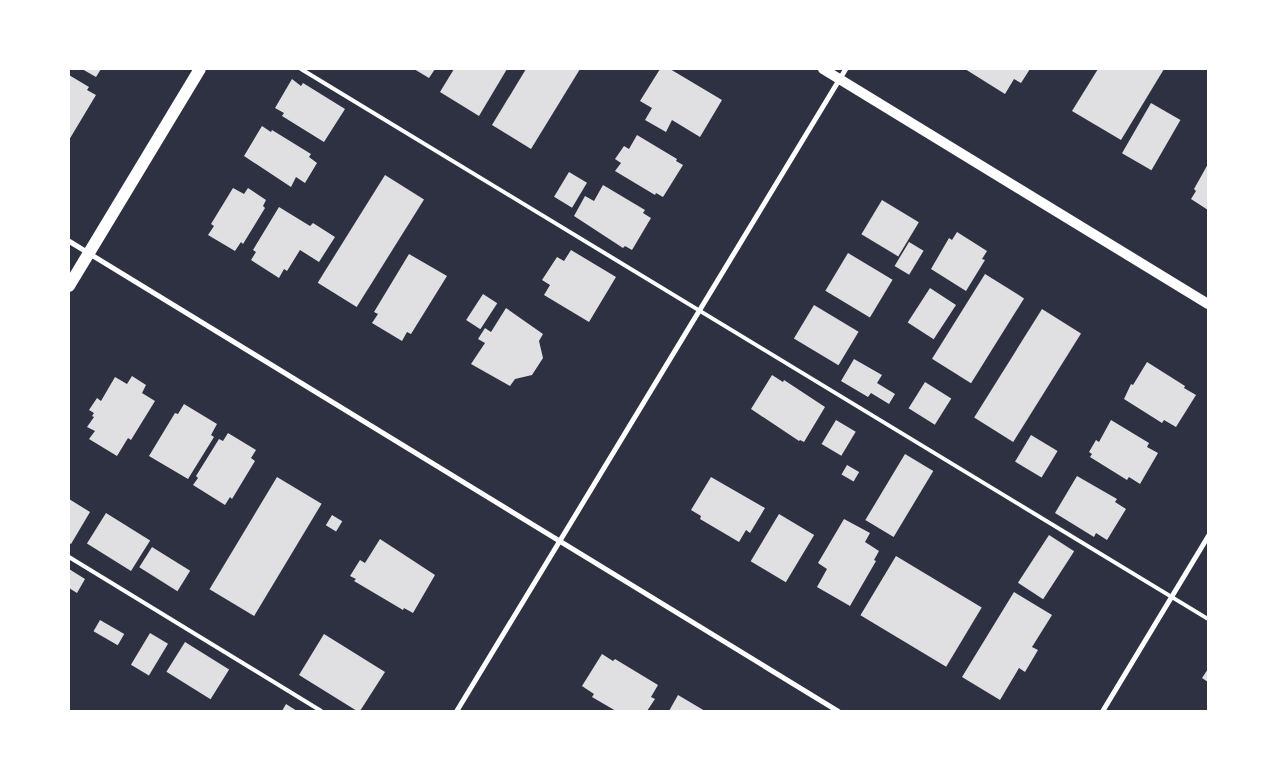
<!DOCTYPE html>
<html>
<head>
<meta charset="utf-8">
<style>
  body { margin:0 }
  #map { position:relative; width:1277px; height:780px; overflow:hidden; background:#2d3142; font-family:Figtree,sans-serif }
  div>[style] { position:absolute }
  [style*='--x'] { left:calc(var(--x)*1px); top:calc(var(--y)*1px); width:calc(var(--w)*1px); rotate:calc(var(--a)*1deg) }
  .building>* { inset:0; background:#e0e0e3; transform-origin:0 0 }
  .service>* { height:4px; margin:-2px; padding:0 2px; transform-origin:2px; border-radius:2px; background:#fff }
  .minor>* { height:5px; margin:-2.5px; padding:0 2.5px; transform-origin:2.5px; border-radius:2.5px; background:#fff }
  .secondary>* { height:10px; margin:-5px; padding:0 5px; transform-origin:5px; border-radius:5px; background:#fff }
  .primary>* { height:12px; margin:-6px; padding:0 6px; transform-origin:6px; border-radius:6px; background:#fff }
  span { translate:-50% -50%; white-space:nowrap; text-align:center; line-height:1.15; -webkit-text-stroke:4px #fff; paint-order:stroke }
  .frame { position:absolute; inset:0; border:70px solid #fff; pointer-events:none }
</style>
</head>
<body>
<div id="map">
  <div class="building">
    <div style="clip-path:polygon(82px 69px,101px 69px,96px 77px)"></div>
    <div style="clip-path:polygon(414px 69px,435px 69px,429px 78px)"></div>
    <div style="clip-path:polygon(454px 69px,507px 69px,479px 116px,440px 92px)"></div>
    <div style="clip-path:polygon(526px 69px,580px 69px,531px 149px,492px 125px)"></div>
    <div style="clip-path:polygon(660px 69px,670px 69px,722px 100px,700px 137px,672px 120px,666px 132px,645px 120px,652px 108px,640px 101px)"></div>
    <div style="clip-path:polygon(965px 69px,1030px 69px,1021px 83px,1014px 79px,1005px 94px)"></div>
    <div style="clip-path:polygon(1098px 69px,1164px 69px,1121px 140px,1072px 111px)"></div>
    <div style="clip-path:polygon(69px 75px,89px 87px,87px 90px,96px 95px,69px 140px)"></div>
    <div style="clip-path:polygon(292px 79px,301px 86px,303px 83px,345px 109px,324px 142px,282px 116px,284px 113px,275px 108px)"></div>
    <div style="left:1151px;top:103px;width:34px;height:58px;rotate:30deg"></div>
    <div style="clip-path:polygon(262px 126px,271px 132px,272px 130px,311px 154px,309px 157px,317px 163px,305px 183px,296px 177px,291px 187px,244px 156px)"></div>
    <div style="clip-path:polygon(637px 135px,677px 159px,676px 161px,683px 165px,663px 197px,656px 193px,655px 195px,615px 171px,621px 163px,615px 159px,624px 146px,629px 149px)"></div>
    <div style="clip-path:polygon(1208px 164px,1208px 210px,1191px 199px,1196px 191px,1194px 189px)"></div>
    <div style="left:569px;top:172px;width:21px;height:29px;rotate:31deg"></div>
    <div style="left:385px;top:175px;width:46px;height:127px;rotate:32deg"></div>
    <div style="clip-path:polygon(603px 185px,645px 210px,643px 213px,651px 218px,632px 250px,625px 246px,623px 248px,574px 216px,585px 196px,594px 201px)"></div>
    <div style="clip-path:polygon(233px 188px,244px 194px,248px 188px,266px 200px,263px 206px,265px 208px,243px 244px,241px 242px,235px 251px,208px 235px,214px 226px,211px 224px)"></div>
    <div style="left:882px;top:200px;width:43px;height:40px;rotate:31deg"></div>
    <div style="clip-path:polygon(279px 207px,310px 226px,313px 223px,335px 237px,319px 262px,300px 250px,287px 271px,284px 269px,279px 278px,251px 260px,256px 252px,253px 250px)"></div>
    <div style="clip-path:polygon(957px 232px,987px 251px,982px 259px,985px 260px,966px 291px,931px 269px,949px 238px,952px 240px)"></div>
    <div style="left:909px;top:242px;width:17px;height:28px;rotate:31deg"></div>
    <div style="clip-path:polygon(571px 250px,616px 277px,589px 322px,544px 295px,550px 285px,542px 280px,557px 257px,564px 261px)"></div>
    <div style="left:848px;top:253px;width:52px;height:44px;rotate:31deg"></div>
    <div style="clip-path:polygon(409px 254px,447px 276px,411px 334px,407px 332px,402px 341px,372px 323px,378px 314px,374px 312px)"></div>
    <div style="left:985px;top:274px;width:46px;height:100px;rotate:32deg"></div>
    <div style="left:930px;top:288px;width:31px;height:41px;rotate:33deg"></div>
    <div style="left:483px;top:294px;width:17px;height:31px;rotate:33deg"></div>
    <div style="left:814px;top:305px;width:52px;height:39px;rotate:31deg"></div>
    <div style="clip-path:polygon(506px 308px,543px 334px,539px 341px,543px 358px,532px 375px,515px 379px,510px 386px,471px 364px,485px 343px,478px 339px,485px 328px,491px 332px)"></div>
    <div style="left:1042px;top:309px;width:46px;height:128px;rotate:32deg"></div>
    <div style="clip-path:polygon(854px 359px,882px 375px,877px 383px,895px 394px,889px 404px,871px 393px,868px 397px,841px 381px)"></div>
    <div style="clip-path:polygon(1147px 362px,1185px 386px,1184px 388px,1196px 395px,1176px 427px,1164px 420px,1162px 423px,1124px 399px,1131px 384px,1133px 385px)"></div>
    <div style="clip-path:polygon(772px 375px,783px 382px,784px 380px,825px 407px,804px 442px,800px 440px,799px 441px,751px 409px)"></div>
    <div style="clip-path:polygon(132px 376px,146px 385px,142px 393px,155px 401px,131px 440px,128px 438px,117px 456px,89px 439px,95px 431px,87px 427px,94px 417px,92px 416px,94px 413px,89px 410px,97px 398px,101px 401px,115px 377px,127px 384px)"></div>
    <div style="left:925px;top:382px;width:31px;height:31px;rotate:32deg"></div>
    <div style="clip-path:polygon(184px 404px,217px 424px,211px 435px,214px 437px,188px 479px,149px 456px,175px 413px,178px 414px)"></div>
    <div style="left:836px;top:420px;width:23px;height:28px;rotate:31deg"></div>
    <div style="clip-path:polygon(1111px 420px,1149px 443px,1147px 447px,1158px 453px,1140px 484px,1129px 477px,1127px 480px,1090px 457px,1092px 454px,1089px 452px,1096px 440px,1099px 442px)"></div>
    <div style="clip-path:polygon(228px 433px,256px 450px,251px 458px,255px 461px,232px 499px,230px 497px,225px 505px,193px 485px,198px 478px,196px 476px,219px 439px,223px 441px)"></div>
    <div style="left:1031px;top:435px;width:31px;height:31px;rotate:31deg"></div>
    <div style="left:905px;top:454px;width:33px;height:77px;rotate:31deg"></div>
    <div style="left:847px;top:465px;width:14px;height:11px;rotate:30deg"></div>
    <div style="clip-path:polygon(1077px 476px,1117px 499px,1115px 502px,1126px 509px,1107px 540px,1096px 533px,1094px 537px,1055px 513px)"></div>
    <div style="left:277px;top:477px;width:52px;height:131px;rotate:31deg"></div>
    <div style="clip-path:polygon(711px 477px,765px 508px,750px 533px,746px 530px,739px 542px,700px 519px,701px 516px,691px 510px)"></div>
    <div style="clip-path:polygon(69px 499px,90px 512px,71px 544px,69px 543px)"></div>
    <div style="left:106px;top:513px;width:52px;height:36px;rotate:32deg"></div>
    <div style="left:779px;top:514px;width:41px;height:55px;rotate:31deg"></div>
    <div style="left:332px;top:515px;width:12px;height:12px;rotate:31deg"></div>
    <div style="clip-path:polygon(844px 519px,870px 533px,865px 542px,879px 551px,874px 560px,876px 561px,850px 606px,817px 587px,827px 569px,818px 563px)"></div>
    <div style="left:1049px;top:535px;width:30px;height:57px;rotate:33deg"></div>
    <div style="clip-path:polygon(380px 539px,435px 575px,413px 613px,404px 608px,403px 610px,354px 581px,356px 579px,350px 576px,360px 560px,365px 563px)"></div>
    <div style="left:152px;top:547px;width:45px;height:24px;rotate:32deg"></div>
    <div style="left:896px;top:556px;width:100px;height:69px;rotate:31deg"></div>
    <div style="clip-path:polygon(69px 569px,85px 579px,77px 593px,69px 588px)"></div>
    <div style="clip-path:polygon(1014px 592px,1052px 615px,1032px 647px,1038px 650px,1025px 672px,1019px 668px,1000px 700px,962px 677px)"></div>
    <div style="left:100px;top:620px;width:28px;height:13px;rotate:30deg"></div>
    <div style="left:150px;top:633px;width:21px;height:37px;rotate:31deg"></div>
    <div style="clip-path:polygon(324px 634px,385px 672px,360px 711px,357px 711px,299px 675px)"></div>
    <div style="left:185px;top:642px;width:52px;height:35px;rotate:32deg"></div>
    <div style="clip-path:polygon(602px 654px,613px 661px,615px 659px,658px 685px,651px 697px,655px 699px,647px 711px,616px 711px,592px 697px,594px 694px,582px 686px)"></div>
    <div style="clip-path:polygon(1208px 669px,1208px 682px,1202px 678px)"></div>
    <div style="clip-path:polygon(678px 695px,705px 711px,669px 711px)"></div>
    <div style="clip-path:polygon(286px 704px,297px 711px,282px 711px)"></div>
  </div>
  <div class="service">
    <div style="--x:301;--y:69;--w:1061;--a:31.23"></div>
    <div style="--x:69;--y:557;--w:295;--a:31.4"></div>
  </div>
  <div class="minor">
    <div style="--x:69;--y:241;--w:901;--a:31.43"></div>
    <div style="--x:456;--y:711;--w:751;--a:-58.79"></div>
    <div style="--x:1102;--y:711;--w:205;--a:-58.9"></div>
  </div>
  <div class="secondary">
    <div style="--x:823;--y:69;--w:451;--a:31.4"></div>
  </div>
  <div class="primary">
    <div style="--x:69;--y:286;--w:253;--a:-58.9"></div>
  </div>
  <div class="frame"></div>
</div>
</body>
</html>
